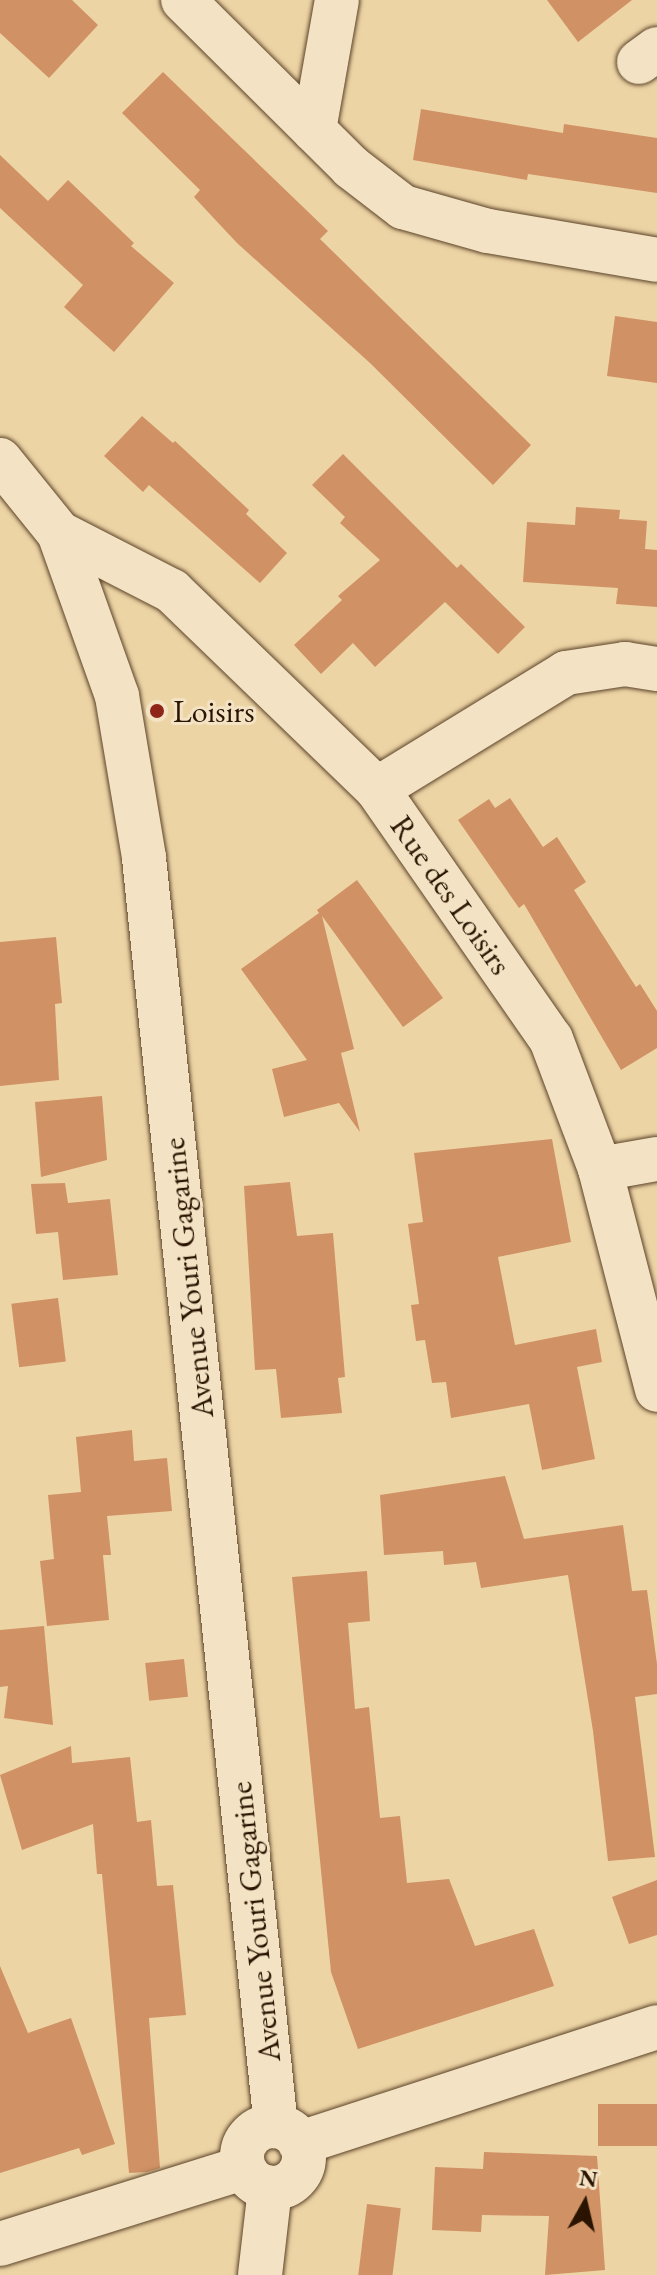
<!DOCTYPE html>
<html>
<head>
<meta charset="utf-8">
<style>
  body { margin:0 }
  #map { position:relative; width:657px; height:2275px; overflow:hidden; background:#edd4a5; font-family:"EB Garamond",serif }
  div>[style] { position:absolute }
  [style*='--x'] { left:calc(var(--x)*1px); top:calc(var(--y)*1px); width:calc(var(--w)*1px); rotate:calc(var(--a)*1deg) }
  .building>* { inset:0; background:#d09164; transform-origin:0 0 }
  .roads { filter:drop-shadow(0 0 2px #5b4329) drop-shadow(0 0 2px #5b4329) }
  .minor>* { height:44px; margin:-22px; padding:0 22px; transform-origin:22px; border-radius:22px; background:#f3e3c4 }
  .tertiary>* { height:44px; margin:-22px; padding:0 22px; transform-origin:22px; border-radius:22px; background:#f3e3c4 }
  .tertiary>.ring { margin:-22px; padding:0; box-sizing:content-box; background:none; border:44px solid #f3e3c4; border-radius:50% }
  .dots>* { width:22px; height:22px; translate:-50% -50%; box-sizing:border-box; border:4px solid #f3e3c4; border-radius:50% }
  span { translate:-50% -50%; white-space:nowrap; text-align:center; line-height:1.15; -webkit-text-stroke:6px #f3e3c4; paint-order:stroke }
  .poi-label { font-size:32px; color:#2a1300 }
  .left { translate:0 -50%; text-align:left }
  .street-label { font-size:32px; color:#2a1300 }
  .north { position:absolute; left:545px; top:2163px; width:80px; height:80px; -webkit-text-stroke:6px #f3e3c4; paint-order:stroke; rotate:8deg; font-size:22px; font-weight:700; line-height:32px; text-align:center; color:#2a1300 }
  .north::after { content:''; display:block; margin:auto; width:28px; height:36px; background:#2a1300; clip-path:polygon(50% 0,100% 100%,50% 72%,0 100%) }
</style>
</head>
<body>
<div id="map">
  <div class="building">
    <div style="clip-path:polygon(0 0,72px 0,98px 25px,49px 78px,0 33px)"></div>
    <div style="clip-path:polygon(547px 0,632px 0,578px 42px)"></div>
    <div style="clip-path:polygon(163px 72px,328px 231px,320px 239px,531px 445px,493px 485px,370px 363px,237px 243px,194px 197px,200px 190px,122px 113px)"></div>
    <div style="clip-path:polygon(421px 109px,563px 133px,564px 124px,657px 138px,657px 193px,528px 174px,527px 180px,413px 160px)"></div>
    <div style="clip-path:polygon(0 155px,48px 201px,68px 180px,134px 243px,131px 246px,174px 283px,114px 352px,64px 307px,83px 285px,0 208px)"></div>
    <div style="clip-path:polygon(615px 316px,657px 322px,657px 383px,607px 376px)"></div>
    <div style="clip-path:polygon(142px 416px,173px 443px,175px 441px,249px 510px,246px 514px,287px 553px,260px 583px,149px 485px,143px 492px,104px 456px)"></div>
    <div style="clip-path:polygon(343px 454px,457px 568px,461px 564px,525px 627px,498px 654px,445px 602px,375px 667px,353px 643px,321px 674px,294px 645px,342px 600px,338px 596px,380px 560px,340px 523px,345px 517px,312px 485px)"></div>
    <div style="clip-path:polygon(576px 507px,620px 510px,619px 519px,647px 521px,645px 549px,657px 550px,657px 607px,616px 604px,618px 588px,523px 582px,527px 522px,575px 525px)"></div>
    <div style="clip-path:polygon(510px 798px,543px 847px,557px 837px,586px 882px,574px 890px,636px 987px,640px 984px,657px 1011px,657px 1048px,621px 1070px,524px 904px,519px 908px,458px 820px,489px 799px,495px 808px)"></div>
    <div style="clip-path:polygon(357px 880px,443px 998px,403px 1027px,322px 916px,354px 1049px,341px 1053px,360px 1132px,339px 1103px,284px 1117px,272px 1069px,307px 1060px,241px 969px,319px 913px,317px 910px)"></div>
    <div style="clip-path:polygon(56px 937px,62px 1003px,55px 1004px,59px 1080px,0 1086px,0 942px)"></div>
    <div style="clip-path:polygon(102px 1096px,107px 1160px,41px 1177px,35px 1102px)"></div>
    <div style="clip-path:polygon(552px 1139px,571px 1242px,498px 1257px,515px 1345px,596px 1329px,602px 1362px,577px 1367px,595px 1459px,542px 1470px,529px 1404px,451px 1418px,446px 1382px,432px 1383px,425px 1340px,416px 1341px,411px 1305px,419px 1304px,408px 1224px,423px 1222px,414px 1153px)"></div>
    <div style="clip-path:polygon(290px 1182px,297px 1236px,333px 1233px,345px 1377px,338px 1378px,342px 1413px,281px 1418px,276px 1369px,255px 1370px,244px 1186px)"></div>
    <div style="clip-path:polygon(65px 1183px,68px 1203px,110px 1199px,118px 1275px,63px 1280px,58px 1232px,36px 1234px,31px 1184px)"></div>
    <div style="left:58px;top:1298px;width:64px;height:47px;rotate:83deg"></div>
    <div style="clip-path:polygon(132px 1430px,134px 1461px,167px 1458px,172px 1511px,107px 1516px,111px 1555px,103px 1555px,109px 1620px,47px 1626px,40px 1561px,54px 1559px,48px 1495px,81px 1492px,76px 1437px)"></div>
    <div style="clip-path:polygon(505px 1476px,524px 1539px,623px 1525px,632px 1591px,647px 1590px,657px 1664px,657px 1694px,635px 1697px,655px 1857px,608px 1861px,593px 1731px,568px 1575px,481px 1588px,476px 1562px,444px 1565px,443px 1551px,384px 1555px,380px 1495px)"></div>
    <div style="clip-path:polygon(367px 1571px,370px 1621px,348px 1623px,355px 1709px,369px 1707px,380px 1818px,400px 1816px,407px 1883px,449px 1879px,475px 1946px,534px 1929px,554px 1986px,358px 2049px,331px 1972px,292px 1577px)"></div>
    <div style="clip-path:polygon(44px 1626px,53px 1725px,4px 1718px,8px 1686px,0 1687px,0 1630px)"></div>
    <div style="left:184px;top:1659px;width:38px;height:39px;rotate:84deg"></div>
    <div style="clip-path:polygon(71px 1746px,72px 1763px,130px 1757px,137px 1822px,151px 1820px,157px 1886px,173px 1885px,186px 2015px,149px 2018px,160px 2168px,147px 2172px,129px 2173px,102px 1874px,97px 1874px,93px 1824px,22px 1850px,0 1775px)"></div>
    <div style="clip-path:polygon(657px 1880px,657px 1935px,629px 1944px,612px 1897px)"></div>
    <div style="clip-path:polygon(0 1966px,28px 2033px,71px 2018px,115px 2144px,82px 2155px,79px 2148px,0 2173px)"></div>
    <div style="left:657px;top:2104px;width:42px;height:59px;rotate:90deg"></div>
    <div style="clip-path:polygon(484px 2152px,597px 2156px,605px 2270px,545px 2275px,549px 2216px,482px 2215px,481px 2232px,432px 2230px,435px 2167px,483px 2169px)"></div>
    <div style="left:367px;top:2204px;width:34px;height:72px;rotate:7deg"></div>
  </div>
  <div class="roads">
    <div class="minor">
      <div style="--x:183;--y:0;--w:237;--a:44.8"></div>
      <div style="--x:351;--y:167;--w:66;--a:37.6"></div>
      <div style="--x:403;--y:207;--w:88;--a:15.8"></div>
      <div style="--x:488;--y:231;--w:171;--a:9.7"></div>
      <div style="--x:639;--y:62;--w:22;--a:-36"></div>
      <div style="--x:314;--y:130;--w:132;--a:-80"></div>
      <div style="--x:59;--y:533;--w:127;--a:27.2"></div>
      <div style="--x:172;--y:591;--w:285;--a:44"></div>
      <div style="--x:377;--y:789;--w:305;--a:55.2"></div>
      <div style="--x:551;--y:1039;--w:139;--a:69.3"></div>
      <div style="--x:600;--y:1169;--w:228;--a:75.5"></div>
      <div style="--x:377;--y:789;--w:222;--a:-31.5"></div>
      <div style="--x:566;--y:673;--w:60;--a:-8.7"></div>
      <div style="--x:625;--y:664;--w:32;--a:9"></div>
      <div style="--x:600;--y:1169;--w:58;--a:-10"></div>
      <div style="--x:300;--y:2143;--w:375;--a:-18"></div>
      <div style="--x:0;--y:2244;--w:255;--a:-17.4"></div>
    </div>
    <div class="tertiary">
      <div style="--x:0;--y:460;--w:94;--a:51.1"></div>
      <div style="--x:59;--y:533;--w:173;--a:70.4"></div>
      <div style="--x:117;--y:696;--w:164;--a:80.5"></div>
      <div style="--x:144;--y:858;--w:1275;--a:84.06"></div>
      <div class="ring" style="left:242px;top:2126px;width:18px;height:18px"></div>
      <div style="--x:260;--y:2275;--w:88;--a:-83.4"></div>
    </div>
  </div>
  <div class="dots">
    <div style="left:157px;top:711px;background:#8f2418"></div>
  </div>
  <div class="poi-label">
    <span class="left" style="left:173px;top:711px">Loisirs</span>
  </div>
  <div class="street-label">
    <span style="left:451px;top:895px;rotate:55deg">Rue des Loisirs</span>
    <span style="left:188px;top:1278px;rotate:-96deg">Avenue Youri Gagarine</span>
    <span style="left:255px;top:1922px;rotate:-96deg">Avenue Youri Gagarine</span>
  </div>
  <div class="north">N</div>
</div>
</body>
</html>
